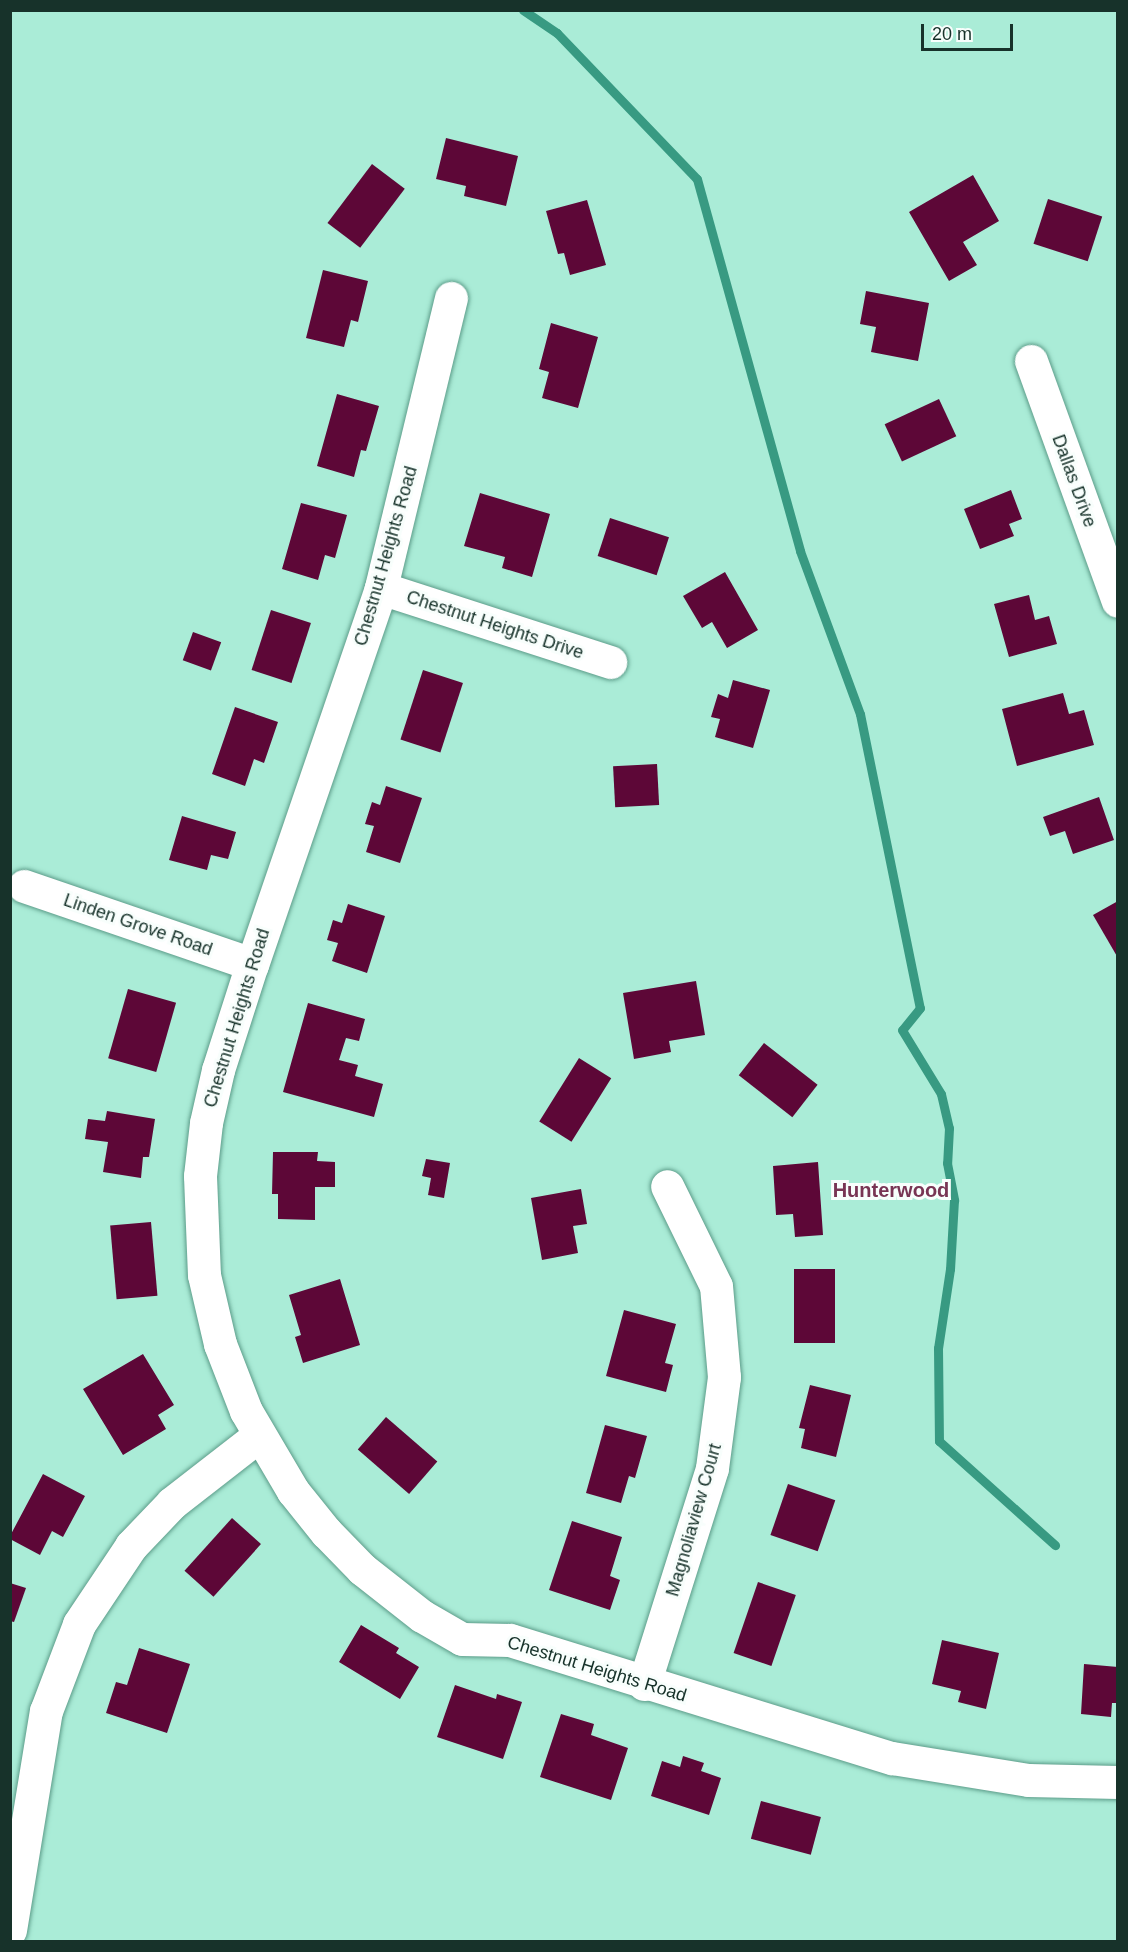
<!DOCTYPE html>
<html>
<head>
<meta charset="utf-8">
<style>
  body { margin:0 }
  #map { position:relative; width:1128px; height:1952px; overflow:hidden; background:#aaecd7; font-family:Helvetica,sans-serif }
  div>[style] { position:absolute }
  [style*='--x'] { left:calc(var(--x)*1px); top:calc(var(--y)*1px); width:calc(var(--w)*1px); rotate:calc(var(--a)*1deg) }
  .stream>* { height:9px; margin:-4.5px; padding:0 4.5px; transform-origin:4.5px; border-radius:4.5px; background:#389a82 }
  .building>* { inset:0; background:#5d0737; transform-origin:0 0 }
  .roads { filter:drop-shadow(0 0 2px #5c9c89) drop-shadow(0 0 2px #5c9c89) }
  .minor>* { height:33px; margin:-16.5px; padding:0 16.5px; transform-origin:16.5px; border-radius:16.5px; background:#fff }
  span { translate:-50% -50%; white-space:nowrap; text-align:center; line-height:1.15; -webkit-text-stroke:6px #f8fefc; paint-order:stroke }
  .street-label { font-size:18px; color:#17322a }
  .neighbourhood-label { font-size:20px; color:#783554; font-weight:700 }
  .frame { position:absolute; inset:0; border:12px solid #17322a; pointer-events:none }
  .scale { position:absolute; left:921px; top:24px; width:92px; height:27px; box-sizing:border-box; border:3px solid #17322a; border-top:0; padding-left:8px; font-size:18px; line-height:21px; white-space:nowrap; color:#17322a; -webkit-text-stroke:4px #f8fefc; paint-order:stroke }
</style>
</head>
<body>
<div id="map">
  <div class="stream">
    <div style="--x:523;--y:10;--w:41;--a:34.1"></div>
    <div style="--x:557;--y:33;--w:202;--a:46.2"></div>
    <div style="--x:697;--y:179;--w:386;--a:74.5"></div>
    <div style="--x:800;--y:551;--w:174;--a:69.8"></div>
    <div style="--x:860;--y:714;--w:300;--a:78.5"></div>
    <div style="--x:920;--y:1008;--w:28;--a:129"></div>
    <div style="--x:902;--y:1030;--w:75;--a:58.6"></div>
    <div style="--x:941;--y:1094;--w:35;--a:77"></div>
    <div style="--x:949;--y:1128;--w:35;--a:93"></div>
    <div style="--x:947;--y:1163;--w:38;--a:79"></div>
    <div style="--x:954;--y:1200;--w:69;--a:93.3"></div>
    <div style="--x:950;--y:1269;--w:80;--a:98.6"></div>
    <div style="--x:938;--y:1348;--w:93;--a:89.4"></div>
    <div style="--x:939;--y:1441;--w:156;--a:41.9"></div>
  </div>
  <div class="building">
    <div style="clip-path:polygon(446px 138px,518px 156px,506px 206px,464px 196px,466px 186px,436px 179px)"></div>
    <div style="left:372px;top:164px;width:41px;height:74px;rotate:37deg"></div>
    <div style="clip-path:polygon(973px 175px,999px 221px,963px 242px,977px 265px,949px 281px,909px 212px)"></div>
    <div style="left:1048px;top:199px;width:57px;height:47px;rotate:18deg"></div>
    <div style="clip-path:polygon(587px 200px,606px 265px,570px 275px,564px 253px,558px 254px,546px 211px)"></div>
    <div style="clip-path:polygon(323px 270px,368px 281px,358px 322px,351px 320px,344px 347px,306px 338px)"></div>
    <div style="clip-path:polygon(866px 291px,929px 303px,918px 361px,871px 352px,876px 327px,860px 324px)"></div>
    <div style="clip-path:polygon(551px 323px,598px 337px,578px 408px,542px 398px,549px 372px,539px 369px)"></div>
    <div style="clip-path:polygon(337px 394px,379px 406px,366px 451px,361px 450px,354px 477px,317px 466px)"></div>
    <div style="left:939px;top:399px;width:41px;height:60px;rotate:65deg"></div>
    <div style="clip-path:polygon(1011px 490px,1022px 519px,1009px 524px,1014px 536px,980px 549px,964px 509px)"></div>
    <div style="clip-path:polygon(480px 493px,550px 514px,532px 577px,502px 568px,505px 557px,464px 546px)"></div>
    <div style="clip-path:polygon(301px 503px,347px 515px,335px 558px,325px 555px,318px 580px,282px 569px)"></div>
    <div style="left:610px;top:518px;width:62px;height:40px;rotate:18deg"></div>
    <div style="clip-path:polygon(725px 572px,758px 630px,727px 648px,712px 622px,702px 628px,683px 596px)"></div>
    <div style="clip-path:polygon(1029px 595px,1035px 620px,1049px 616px,1057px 644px,1009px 657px,994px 604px)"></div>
    <div style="left:271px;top:610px;width:42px;height:63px;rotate:18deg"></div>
    <div style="left:193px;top:632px;width:30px;height:30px;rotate:20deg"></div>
    <div style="left:423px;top:670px;width:42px;height:73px;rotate:18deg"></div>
    <div style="clip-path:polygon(733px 680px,770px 690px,753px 748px,715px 737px,720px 719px,711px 717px,718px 694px,728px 698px)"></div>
    <div style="clip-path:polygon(1063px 693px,1069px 714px,1084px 710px,1094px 745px,1017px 766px,1002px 709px)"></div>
    <div style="clip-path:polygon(235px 707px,278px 722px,264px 763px,254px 759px,245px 786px,212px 774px)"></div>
    <div style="left:657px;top:764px;width:41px;height:44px;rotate:87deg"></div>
    <div style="clip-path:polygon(386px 786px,422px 798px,400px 863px,366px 852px,374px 826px,365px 824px,372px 802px,380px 805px)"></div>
    <div style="clip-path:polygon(1099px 797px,1114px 840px,1073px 854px,1065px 831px,1050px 836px,1043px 817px)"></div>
    <div style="clip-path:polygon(182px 816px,236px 832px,228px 859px,211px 855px,207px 870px,169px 860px)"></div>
    <div style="clip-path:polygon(1118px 901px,1118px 958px,1093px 915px)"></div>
    <div style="clip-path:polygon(348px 904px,385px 916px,367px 973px,332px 961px,338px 943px,327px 940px,333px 920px,342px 923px)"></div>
    <div style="clip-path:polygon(696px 981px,705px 1035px,669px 1041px,671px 1052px,634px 1059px,623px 993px)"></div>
    <div style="left:128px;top:989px;width:50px;height:72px;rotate:16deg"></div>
    <div style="clip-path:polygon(308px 1003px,365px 1019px,359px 1041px,346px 1038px,339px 1060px,358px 1065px,355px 1076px,383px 1084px,374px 1117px,283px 1092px)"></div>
    <div style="left:764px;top:1043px;width:68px;height:41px;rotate:38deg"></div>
    <div style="left:579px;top:1058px;width:38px;height:75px;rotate:32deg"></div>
    <div style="clip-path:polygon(107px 1111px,155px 1119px,149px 1157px,143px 1157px,141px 1178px,103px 1172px,108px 1142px,85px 1139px,88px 1119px,105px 1121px)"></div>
    <div style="clip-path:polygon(273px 1152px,318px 1152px,317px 1161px,335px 1162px,335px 1187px,315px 1187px,315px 1220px,278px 1219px,278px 1194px,272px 1194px)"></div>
    <div style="clip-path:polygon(426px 1159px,450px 1163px,444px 1198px,428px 1195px,431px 1178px,422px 1176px)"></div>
    <div style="clip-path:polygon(818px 1162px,823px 1235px,795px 1237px,793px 1214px,776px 1215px,773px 1166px)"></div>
    <div style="clip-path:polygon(581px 1189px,587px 1224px,573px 1226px,578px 1253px,542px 1260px,531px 1198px)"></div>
    <div style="left:151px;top:1222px;width:74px;height:41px;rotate:85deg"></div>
    <div style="left:794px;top:1269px;width:41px;height:74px"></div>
    <div style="clip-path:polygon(340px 1279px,360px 1345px,303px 1363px,295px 1337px,301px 1335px,289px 1295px)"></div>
    <div style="clip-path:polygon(624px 1310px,676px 1324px,665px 1363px,673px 1365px,666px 1392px,606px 1376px)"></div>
    <div style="clip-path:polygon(143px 1354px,174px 1405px,158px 1415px,166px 1429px,123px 1455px,83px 1389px)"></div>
    <div style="clip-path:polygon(810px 1385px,851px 1395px,836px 1457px,801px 1448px,805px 1429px,799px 1428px)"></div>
    <div style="left:386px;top:1417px;width:68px;height:43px;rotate:41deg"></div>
    <div style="clip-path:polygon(605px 1425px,647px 1436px,635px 1478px,629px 1476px,621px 1503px,586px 1493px)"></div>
    <div style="clip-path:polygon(43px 1474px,85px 1496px,63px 1537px,52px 1531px,40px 1555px,10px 1539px,10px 1536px)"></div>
    <div style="left:788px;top:1484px;width:50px;height:54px;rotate:19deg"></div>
    <div style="left:232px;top:1518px;width:39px;height:71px;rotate:42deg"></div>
    <div style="clip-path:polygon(572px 1521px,622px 1537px,610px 1576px,620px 1580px,610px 1610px,549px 1590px)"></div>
    <div style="left:758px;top:1582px;width:40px;height:75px;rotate:19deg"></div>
    <div style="clip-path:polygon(10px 1583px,26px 1588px,14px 1622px,10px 1621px)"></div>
    <div style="clip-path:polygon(361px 1625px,399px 1648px,396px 1653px,419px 1667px,400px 1699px,339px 1662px)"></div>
    <div style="clip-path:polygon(942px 1640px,999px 1653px,986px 1709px,958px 1702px,961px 1691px,932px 1684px)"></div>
    <div style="clip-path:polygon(139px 1648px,190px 1664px,167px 1733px,106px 1713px,116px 1682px,127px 1685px)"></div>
    <div style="clip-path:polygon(1084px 1664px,1118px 1667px,1118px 1703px,1112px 1703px,1111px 1717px,1081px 1714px)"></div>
    <div style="clip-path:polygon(455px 1685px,496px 1699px,497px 1694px,522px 1702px,503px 1759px,437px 1737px)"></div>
    <div style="clip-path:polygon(561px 1714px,594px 1724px,591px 1735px,628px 1748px,611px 1800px,540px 1777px)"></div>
    <div style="clip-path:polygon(683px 1756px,704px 1763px,701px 1771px,721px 1778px,709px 1815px,651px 1796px,662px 1761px,680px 1767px)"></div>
    <div style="left:761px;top:1801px;width:62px;height:39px;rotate:15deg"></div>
  </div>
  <div class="roads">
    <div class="minor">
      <div style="--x:451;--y:298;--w:298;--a:103.6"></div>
      <div style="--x:381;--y:588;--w:398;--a:108.9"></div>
      <div style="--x:252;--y:964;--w:111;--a:107.8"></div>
      <div style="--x:218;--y:1070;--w:54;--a:102.8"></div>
      <div style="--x:206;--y:1123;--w:53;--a:96.5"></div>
      <div style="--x:200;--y:1176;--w:99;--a:87.7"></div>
      <div style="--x:204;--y:1275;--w:71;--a:76.9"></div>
      <div style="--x:220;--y:1344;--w:72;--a:68.8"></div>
      <div style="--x:246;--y:1411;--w:93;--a:59.6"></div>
      <div style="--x:293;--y:1491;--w:53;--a:51.2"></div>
      <div style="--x:326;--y:1532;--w:52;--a:45.8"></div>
      <div style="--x:362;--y:1569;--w:76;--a:38.1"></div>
      <div style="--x:422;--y:1616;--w:46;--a:29.9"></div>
      <div style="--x:462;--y:1639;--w:48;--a:1.2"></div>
      <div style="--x:510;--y:1640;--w:400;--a:17.2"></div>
      <div style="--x:892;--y:1758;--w:138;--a:9.2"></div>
      <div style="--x:1028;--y:1780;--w:90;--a:1.3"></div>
      <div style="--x:1031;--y:361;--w:255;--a:70.1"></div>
      <div style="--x:381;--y:588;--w:241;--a:17.9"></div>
      <div style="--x:24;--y:886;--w:241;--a:18.9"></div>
      <div style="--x:644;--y:1684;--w:226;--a:-72.5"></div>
      <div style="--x:712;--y:1468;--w:92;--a:-82.5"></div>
      <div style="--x:724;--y:1377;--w:91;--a:-95"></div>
      <div style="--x:716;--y:1286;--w:111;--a:-116.1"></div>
      <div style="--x:10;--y:1930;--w:222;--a:-80.7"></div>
      <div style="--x:46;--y:1711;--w:93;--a:-69.2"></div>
      <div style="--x:79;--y:1624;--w:94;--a:-56.3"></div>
      <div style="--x:131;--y:1546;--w:59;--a:-46.4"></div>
      <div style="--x:172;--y:1503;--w:109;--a:-37.9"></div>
    </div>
  </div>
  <div class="street-label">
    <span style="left:1074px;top:481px;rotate:70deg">Dallas Drive</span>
    <span style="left:386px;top:556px;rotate:-74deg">Chestnut Heights Road</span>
    <span style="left:495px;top:625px;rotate:18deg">Chestnut Heights Drive</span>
    <span style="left:138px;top:925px;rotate:19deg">Linden Grove Road</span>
    <span style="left:237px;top:1018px;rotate:-73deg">Chestnut Heights Road</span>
    <span style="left:694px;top:1520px;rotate:-74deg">Magnoliaview Court</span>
    <span style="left:597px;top:1669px;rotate:17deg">Chestnut Heights Road</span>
  </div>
  <div class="neighbourhood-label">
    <span style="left:891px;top:1190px">Hunterwood</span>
  </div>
  <div class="frame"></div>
  <div class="scale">20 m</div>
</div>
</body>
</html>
